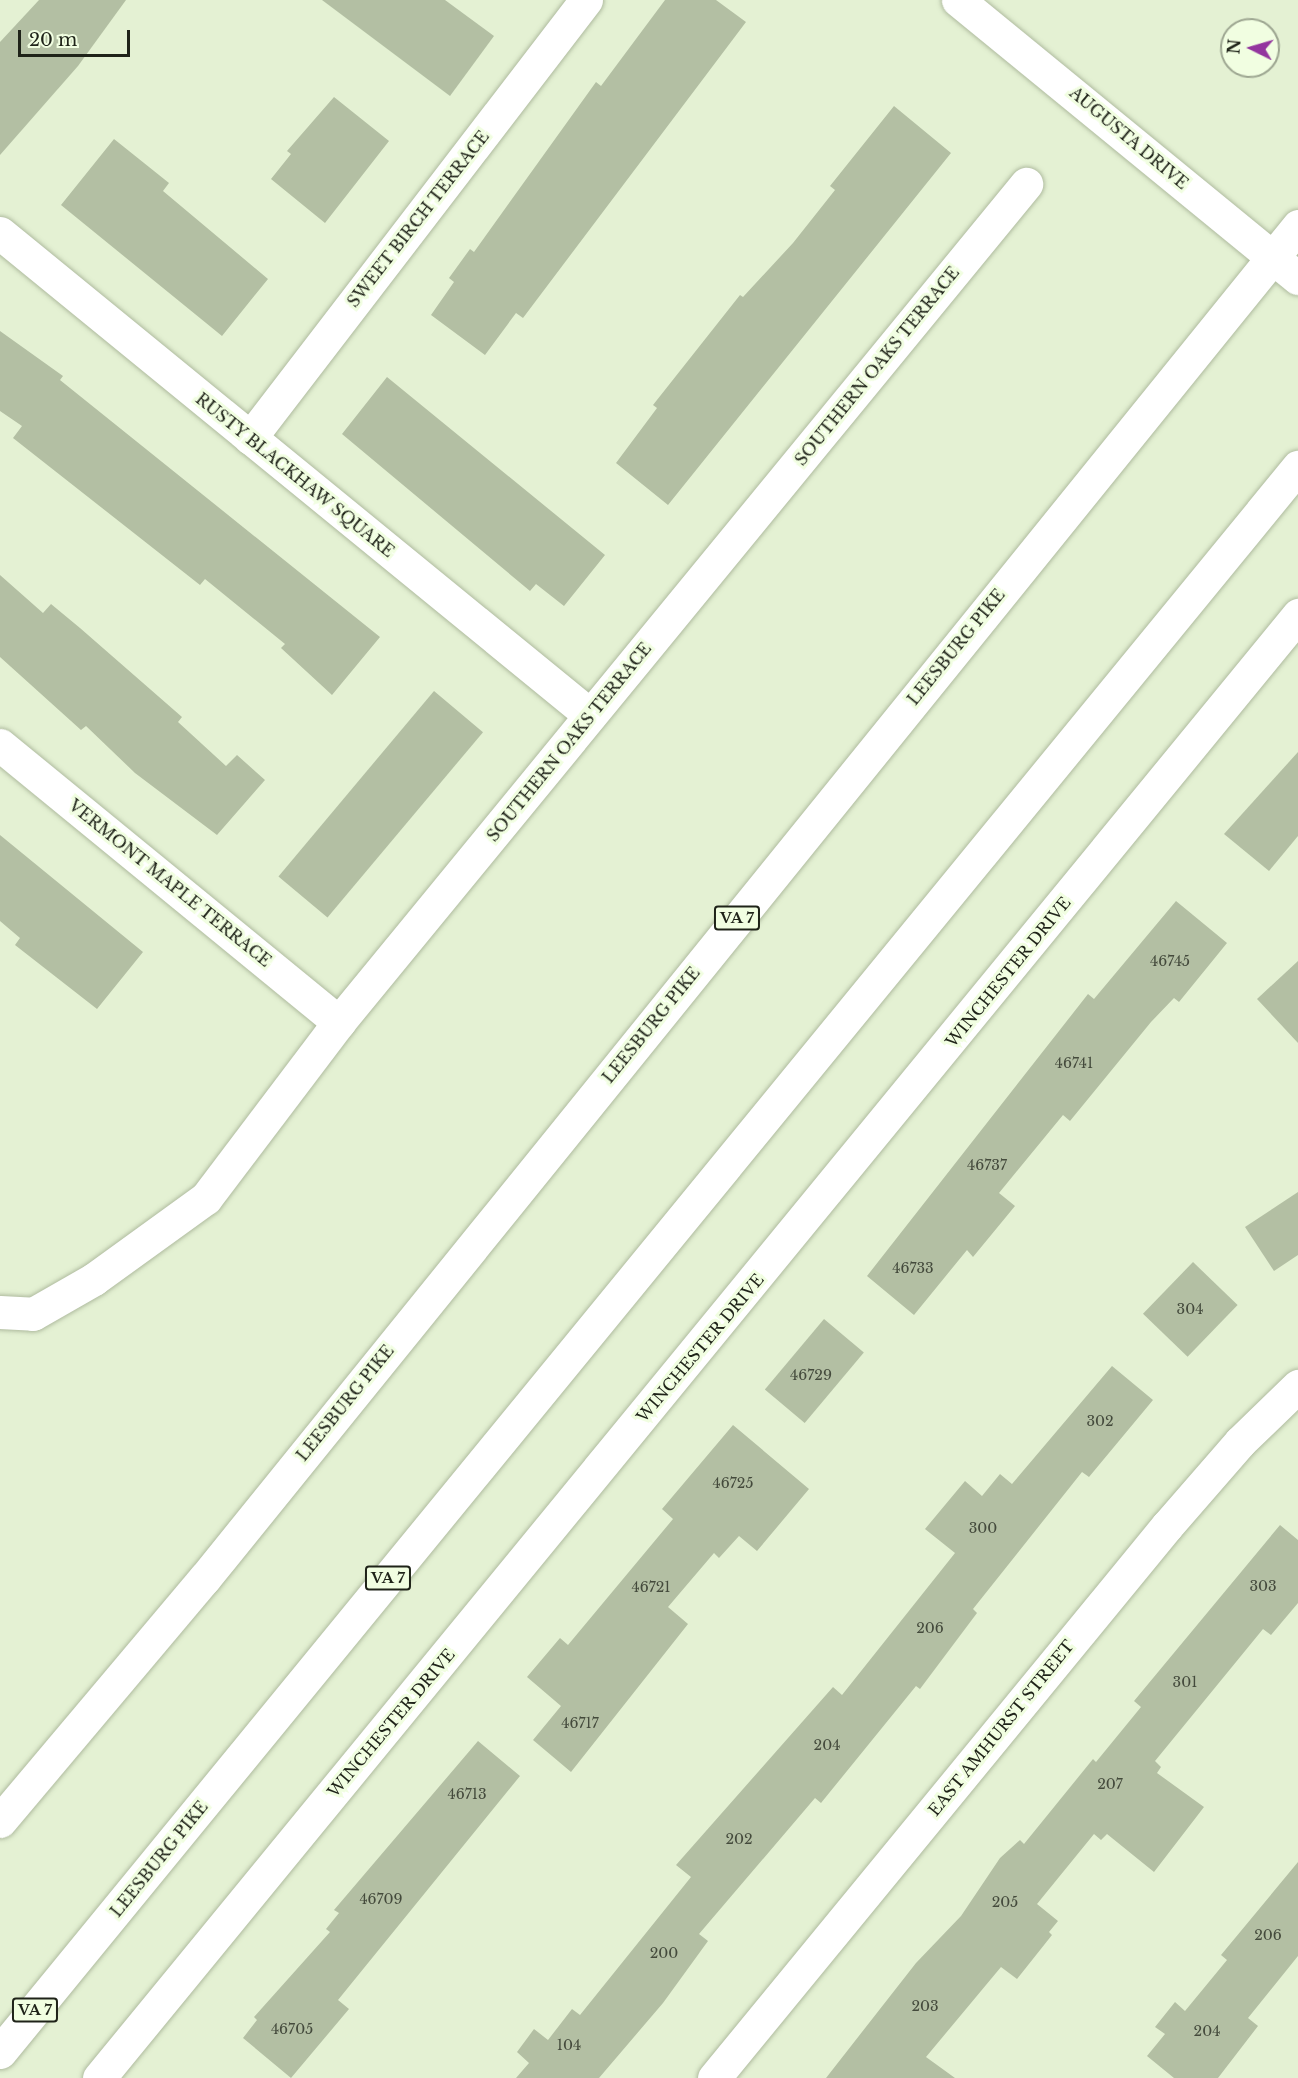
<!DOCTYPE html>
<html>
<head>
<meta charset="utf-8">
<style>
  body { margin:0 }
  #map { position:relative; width:1298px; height:2078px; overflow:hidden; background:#e4f1d3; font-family:"Libre Baskerville",serif }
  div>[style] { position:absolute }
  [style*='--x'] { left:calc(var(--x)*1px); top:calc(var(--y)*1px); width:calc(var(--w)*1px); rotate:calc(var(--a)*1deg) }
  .building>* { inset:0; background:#b3bfa3; transform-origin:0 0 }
  .roads { filter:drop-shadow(0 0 2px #afbb9f) drop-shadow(0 0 2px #afbb9f) }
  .street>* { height:33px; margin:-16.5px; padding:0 16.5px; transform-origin:16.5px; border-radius:16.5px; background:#fff }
  .secondary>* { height:33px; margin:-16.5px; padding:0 16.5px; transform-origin:16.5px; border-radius:16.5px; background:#fff }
  .highway>* { height:33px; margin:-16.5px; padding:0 16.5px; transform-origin:16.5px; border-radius:16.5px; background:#fff }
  span { translate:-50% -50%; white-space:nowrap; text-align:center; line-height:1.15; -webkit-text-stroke:6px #f1fee1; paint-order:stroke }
  .number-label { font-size:14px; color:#444a3c }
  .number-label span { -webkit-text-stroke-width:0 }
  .shield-label span { padding:2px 4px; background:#f1fee1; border:2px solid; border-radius:4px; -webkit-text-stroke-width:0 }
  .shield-label { font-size:15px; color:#1f2319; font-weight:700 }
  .street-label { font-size:16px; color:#1f2319 }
  .north { position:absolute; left:1220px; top:18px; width:60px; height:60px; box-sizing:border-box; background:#f1fee1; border:2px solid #9da691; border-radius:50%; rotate:275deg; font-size:16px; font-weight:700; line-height:24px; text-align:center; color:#1f2319 }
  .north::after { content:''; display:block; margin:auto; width:21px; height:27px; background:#93359e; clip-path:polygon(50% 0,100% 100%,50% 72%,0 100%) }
  .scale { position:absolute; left:18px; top:30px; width:112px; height:27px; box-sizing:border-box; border:3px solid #1f2319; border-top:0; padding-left:8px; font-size:18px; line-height:21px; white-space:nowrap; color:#1f2319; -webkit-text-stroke:4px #f1fee1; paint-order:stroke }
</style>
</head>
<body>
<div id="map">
  <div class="building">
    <div style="clip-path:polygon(39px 0,126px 0,78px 66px,0 155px,0 42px)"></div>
    <div style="clip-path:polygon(322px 0,445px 0,494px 36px,450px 96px)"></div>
    <div style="clip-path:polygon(665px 0,716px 0,746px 22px,523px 318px,516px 313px,485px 355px,431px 315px,454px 282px,449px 278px,470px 249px,474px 252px,596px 82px,601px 86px)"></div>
    <div style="clip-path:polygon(334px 97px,389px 141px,325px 223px,271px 179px,291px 154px,287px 151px)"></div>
    <div style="clip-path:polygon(894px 106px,951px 153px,668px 505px,616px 463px,657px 408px,653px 405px,740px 295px,743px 297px,793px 243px,835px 190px,830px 186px)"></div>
    <div style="clip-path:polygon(114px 139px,169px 183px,163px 191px,268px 279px,222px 336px,61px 205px)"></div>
    <div style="clip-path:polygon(0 331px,63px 376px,60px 380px,380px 637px,332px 695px,281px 648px,285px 644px,205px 579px,200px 585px,13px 438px,22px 426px,0 411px)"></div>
    <div style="clip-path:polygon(387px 377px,605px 555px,564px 606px,536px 584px,530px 591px,342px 434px)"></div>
    <div style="clip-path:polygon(0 575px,43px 613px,51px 604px,80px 628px,182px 717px,178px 722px,226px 766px,237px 755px,265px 780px,217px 835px,135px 773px,86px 726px,81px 730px,0 657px)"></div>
    <div style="left:434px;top:691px;width:64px;height:242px;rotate:40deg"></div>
    <div style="clip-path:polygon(1298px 752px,1298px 836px,1269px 871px,1224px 834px)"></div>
    <div style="clip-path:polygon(0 835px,143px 952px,97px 1009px,15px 945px,20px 938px,0 921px)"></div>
    <div style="clip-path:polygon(1176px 901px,1227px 943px,1179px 1002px,1174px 998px,1151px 1022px,1070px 1121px,1063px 1115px,999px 1193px,1015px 1206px,973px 1257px,967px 1250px,914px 1315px,867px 1276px,1088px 994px,1094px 999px)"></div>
    <div style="clip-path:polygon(1298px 961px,1298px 1043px,1257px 999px)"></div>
    <div style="clip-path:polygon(1298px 1192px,1298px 1255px,1274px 1271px,1245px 1227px)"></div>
    <div style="left:1193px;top:1262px;width:62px;height:72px;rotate:44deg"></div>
    <div style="left:824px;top:1319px;width:52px;height:92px;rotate:40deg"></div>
    <div style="clip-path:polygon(1112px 1366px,1153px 1400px,1089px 1477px,1082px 1472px,973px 1609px,977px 1613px,920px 1689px,916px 1686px,821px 1803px,815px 1798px,699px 1934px,708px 1941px,663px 2003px,599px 2078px,516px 2078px,529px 2063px,517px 2052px,534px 2029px,548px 2040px,572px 2009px,580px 2015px,691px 1877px,676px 1865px,833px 1687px,842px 1695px,955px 1553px,925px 1529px,965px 1481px,982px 1496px,1000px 1474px,1012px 1484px)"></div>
    <div style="clip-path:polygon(733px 1425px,809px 1489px,757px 1551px,739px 1536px,719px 1558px,714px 1553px,668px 1607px,688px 1624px,571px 1772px,533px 1740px,561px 1706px,527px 1677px,560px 1638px,568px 1645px,673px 1519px,662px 1509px)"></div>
    <div style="clip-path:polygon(1280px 1525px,1298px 1540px,1298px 1603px,1271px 1635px,1263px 1629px,1155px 1761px,1161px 1767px,1157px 1773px,1204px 1807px,1154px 1872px,1107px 1834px,1101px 1840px,1094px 1834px,1037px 1904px,1058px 1921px,1049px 1932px,1052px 1935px,1017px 1979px,1001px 1967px,926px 2057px,955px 2078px,826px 2078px,916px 1963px,961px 1916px,1000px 1858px,1020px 1840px,1024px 1844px,1093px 1759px,1096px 1762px,1141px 1707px,1134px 1701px)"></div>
    <div style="clip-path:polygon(478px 1741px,520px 1776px,338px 2000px,349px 2009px,291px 2078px,243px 2038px,257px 2020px,254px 2017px,330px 1932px,326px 1929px,339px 1913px,334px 1910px)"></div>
    <div style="clip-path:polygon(1298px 1862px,1298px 1956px,1248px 2018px,1258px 2026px,1218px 2078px,1174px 2078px,1147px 2056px,1165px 2034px,1155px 2027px,1175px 2002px,1185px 2011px,1227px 1960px,1221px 1955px)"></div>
  </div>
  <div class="roads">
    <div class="street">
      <div style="--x:0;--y:233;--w:762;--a:39.25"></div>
      <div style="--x:250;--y:438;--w:552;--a:-52.51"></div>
      <div style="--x:0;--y:745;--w:438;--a:39.3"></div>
      <div style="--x:0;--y:1312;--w:33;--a:3"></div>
      <div style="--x:33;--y:1314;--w:70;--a:-29.8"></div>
      <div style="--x:94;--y:1279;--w:138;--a:-35.9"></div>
      <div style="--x:206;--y:1198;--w:221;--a:-52.9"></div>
      <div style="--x:339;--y:1022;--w:1084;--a:-50.65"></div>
      <div style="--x:99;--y:2078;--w:1892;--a:-50.66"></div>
      <div style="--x:714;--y:2078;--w:714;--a:-50.63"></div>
      <div style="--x:1167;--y:1526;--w:111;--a:-49"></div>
      <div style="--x:1240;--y:1442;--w:81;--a:-44"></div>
    </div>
    <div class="secondary">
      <div style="--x:958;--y:0;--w:439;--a:39.3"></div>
    </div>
    <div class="highway">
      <div style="--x:0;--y:1821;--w:317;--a:-49.9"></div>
      <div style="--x:204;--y:1579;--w:1740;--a:-51.04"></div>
      <div style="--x:0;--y:2052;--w:2049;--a:-50.69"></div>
    </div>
  </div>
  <div class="number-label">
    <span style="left:1170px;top:961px">46745</span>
    <span style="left:1074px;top:1063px">46741</span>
    <span style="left:987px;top:1165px">46737</span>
    <span style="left:913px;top:1268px">46733</span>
    <span style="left:1190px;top:1309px">304</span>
    <span style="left:811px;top:1375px">46729</span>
    <span style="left:1100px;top:1421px">302</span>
    <span style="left:733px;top:1483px">46725</span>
    <span style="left:983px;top:1528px">300</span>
    <span style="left:1263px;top:1586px">303</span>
    <span style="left:651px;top:1587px">46721</span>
    <span style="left:930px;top:1628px">206</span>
    <span style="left:1185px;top:1682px">301</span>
    <span style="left:580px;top:1723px">46717</span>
    <span style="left:827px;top:1745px">204</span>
    <span style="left:1110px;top:1784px">207</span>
    <span style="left:467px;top:1794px">46713</span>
    <span style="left:739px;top:1839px">202</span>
    <span style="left:381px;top:1899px">46709</span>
    <span style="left:1005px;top:1902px">205</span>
    <span style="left:1268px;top:1935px">206</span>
    <span style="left:664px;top:1953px">200</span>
    <span style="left:925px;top:2006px">203</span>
    <span style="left:292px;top:2029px">46705</span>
    <span style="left:1207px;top:2031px">204</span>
    <span style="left:569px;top:2045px">104</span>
  </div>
  <div class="shield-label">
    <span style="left:737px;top:918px">VA 7</span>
    <span style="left:388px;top:1578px">VA 7</span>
    <span style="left:35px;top:2010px">VA 7</span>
  </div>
  <div class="street-label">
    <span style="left:1129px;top:138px;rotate:40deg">AUGUSTA DRIVE</span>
    <span style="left:418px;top:219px;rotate:-52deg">SWEET BIRCH TERRACE</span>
    <span style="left:877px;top:366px;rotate:-51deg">SOUTHERN OAKS TERRACE</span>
    <span style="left:295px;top:475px;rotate:39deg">RUSTY BLACKHAW SQUARE</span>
    <span style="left:956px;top:647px;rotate:-51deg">LEESBURG PIKE</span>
    <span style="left:569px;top:742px;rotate:-51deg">SOUTHERN OAKS TERRACE</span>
    <span style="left:170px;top:883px;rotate:39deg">VERMONT MAPLE TERRACE</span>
    <span style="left:1008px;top:972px;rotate:-51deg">WINCHESTER DRIVE</span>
    <span style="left:651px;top:1025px;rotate:-51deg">LEESBURG PIKE</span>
    <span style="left:700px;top:1348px;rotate:-50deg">WINCHESTER DRIVE</span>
    <span style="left:345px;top:1403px;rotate:-51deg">LEESBURG PIKE</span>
    <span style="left:391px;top:1723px;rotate:-50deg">WINCHESTER DRIVE</span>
    <span style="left:1001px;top:1728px;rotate:-51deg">EAST AMHURST STREET</span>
    <span style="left:159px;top:1859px;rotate:-51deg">LEESBURG PIKE</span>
  </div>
  <div class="north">N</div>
  <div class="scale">20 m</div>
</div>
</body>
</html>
